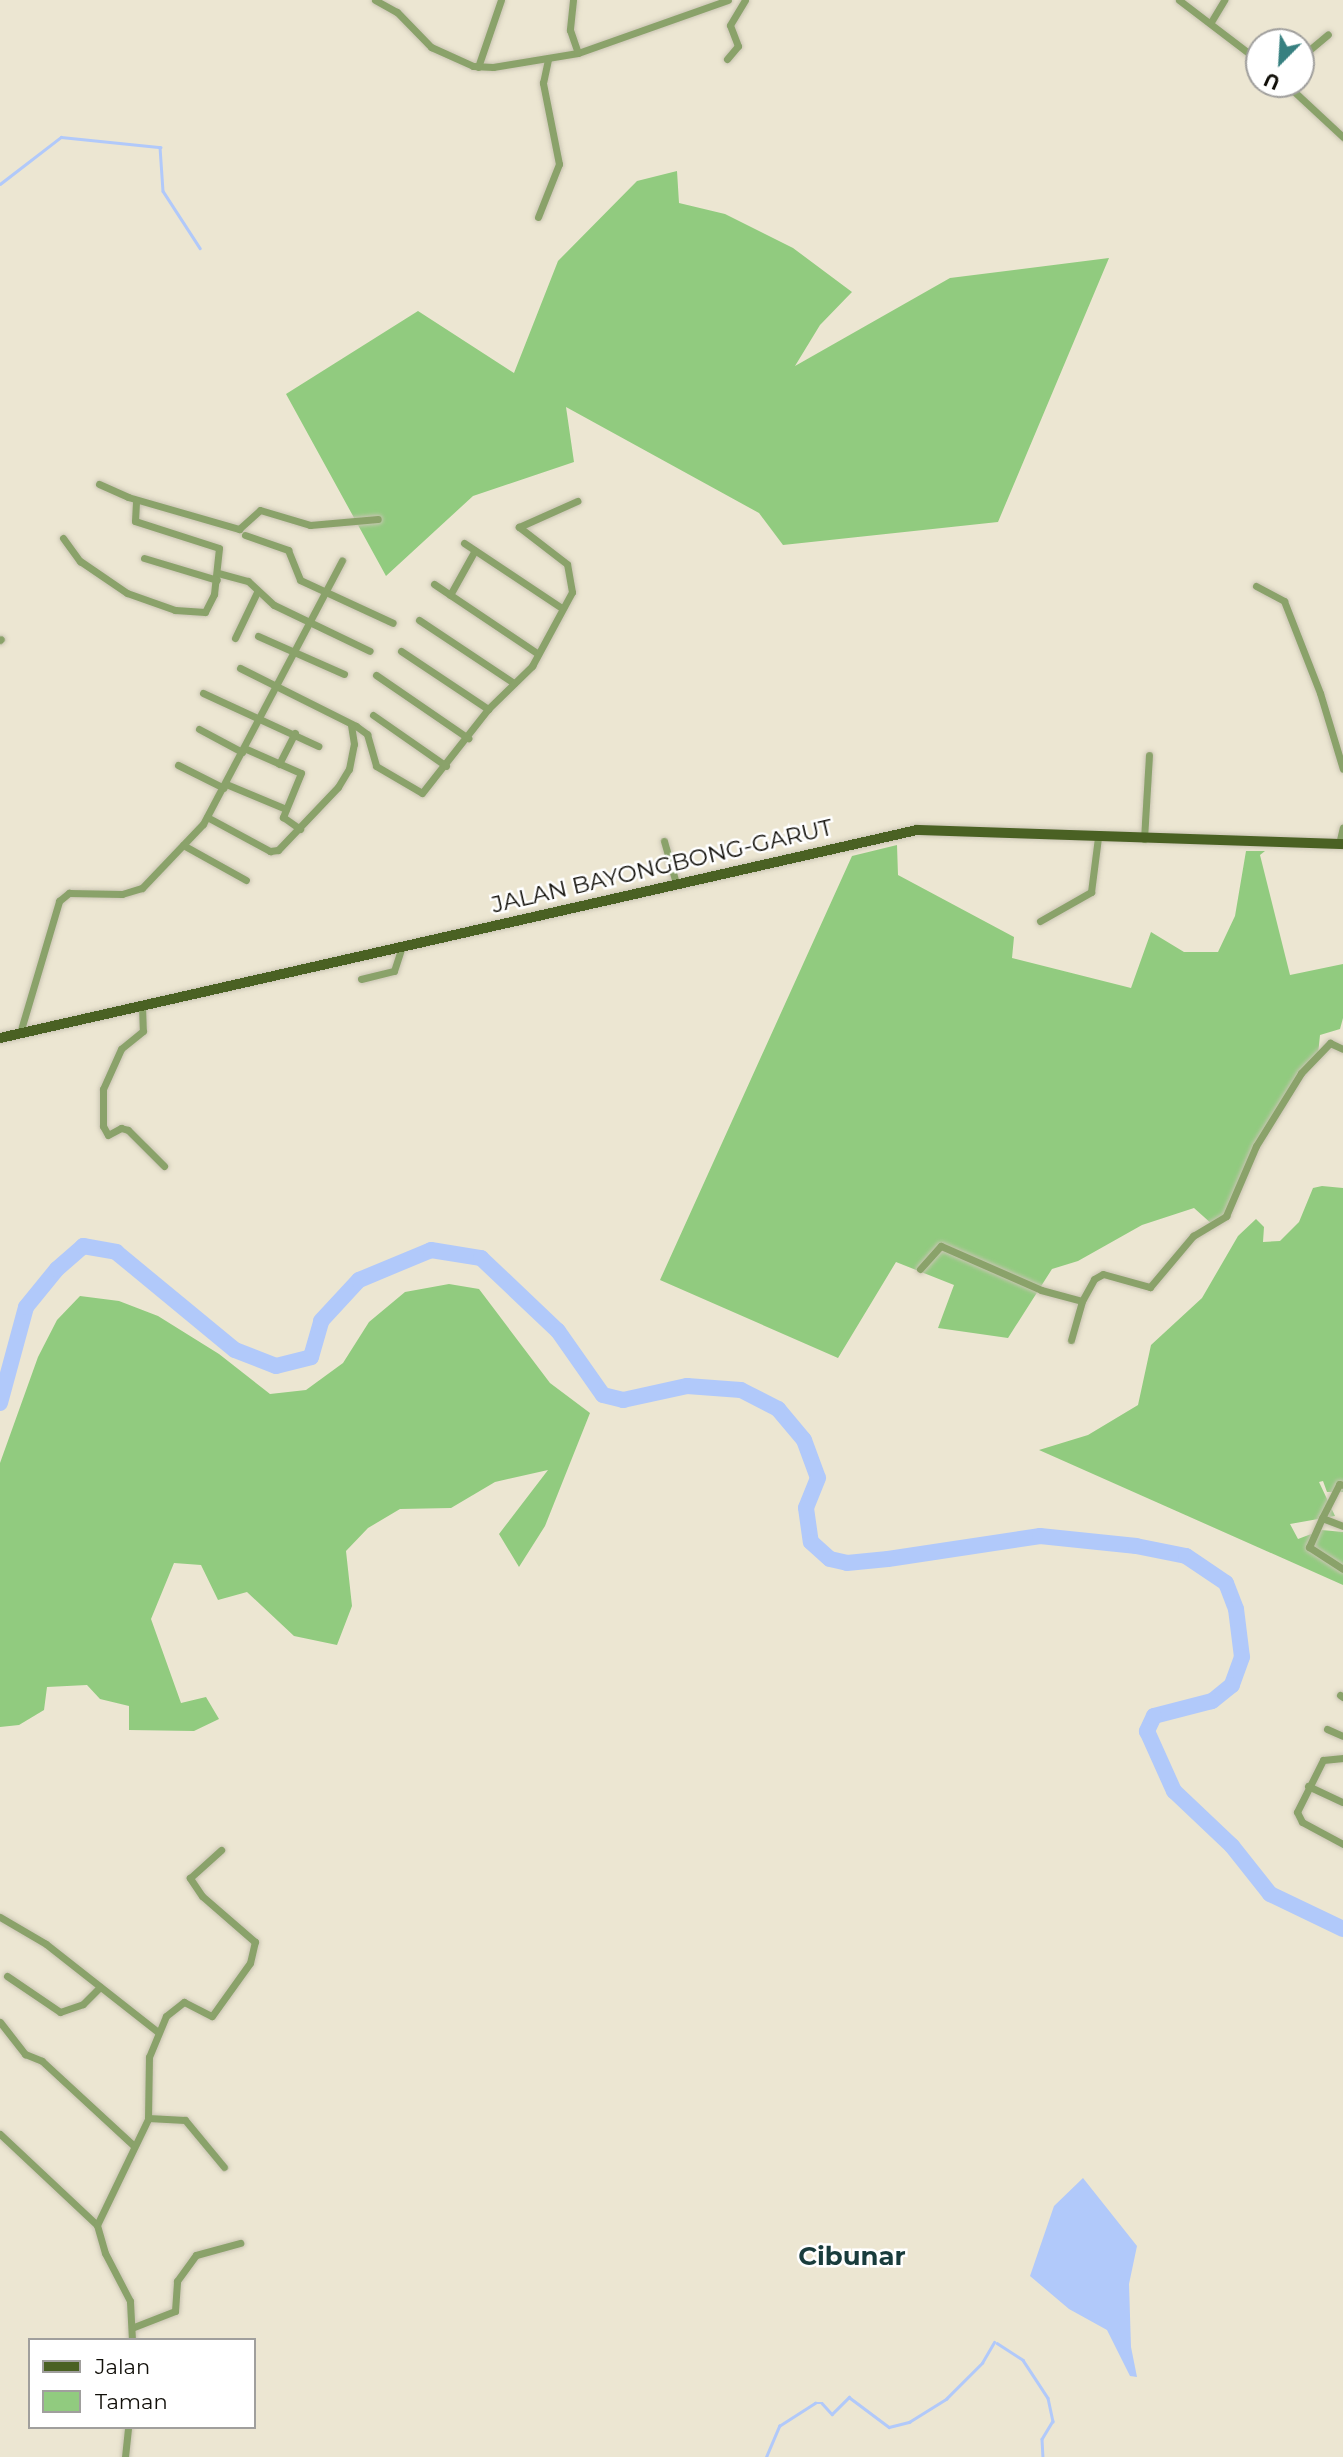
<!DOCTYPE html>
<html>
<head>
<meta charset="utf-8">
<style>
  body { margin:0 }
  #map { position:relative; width:1343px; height:2457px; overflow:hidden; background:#ece6d2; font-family:Montserrat,sans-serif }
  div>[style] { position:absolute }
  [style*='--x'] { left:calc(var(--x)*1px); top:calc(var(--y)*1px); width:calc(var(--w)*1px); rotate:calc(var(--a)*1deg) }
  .green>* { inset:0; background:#91cb7f }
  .water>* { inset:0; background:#b1c9fa }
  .stream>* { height:2.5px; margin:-1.25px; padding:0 1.25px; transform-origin:1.25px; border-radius:1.25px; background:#b1c9fa }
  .river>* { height:16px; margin:-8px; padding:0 8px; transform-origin:8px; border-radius:8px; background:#b1c9fa }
  .roads { filter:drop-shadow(0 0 2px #c9c4b2) drop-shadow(0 0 2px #c9c4b2) }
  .street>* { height:7px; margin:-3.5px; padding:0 3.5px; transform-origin:3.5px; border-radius:3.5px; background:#8aa26a }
  .primary>* { height:10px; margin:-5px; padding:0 5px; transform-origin:5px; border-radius:5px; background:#4a6123 }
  span { translate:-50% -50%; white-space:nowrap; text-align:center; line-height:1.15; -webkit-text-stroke:5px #fff; paint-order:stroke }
  .street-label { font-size:23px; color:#12100a }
  .quarter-label { font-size:26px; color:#193c3c; font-weight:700 }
  .legend { position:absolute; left:28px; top:2338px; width:228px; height:91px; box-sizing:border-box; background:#fff; border:2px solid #a09f9d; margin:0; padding:9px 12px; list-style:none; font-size:21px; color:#12100a }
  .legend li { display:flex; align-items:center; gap:14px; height:35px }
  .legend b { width:35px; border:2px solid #a09f9d }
  .north { position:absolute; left:1245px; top:28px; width:70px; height:70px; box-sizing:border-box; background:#fff; border:2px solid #a09f9d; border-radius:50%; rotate:204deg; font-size:19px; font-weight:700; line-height:28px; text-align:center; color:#12100a }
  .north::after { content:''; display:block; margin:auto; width:24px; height:32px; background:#378080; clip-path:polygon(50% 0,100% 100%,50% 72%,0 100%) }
</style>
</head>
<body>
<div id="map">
  <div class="green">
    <div style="clip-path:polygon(677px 171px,679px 203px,725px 214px,793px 248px,852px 292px,820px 325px,795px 366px,950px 278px,1109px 258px,998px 522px,783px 545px,759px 513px,566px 407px,574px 462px,473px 496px,386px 576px,286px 394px,418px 311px,514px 373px,558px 261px,637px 181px)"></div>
    <div style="clip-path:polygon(897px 845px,898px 875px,1014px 937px,1012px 958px,1131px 988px,1151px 932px,1184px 952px,1218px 952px,1235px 916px,1246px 851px,1265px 851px,1260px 855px,1290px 975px,1343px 964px,1343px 1018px,1340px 1029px,1320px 1035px,1318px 1055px,1276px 1111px,1224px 1215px,1213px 1225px,1194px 1208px,1142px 1225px,1078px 1261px,1052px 1269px,1008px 1338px,938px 1328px,954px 1285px,896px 1262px,838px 1358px,660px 1280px,852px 856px)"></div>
    <div style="clip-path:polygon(1322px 1186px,1343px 1188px,1343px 1492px,1327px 1492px,1323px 1481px,1319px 1482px,1335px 1516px,1290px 1524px,1298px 1539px,1322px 1530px,1343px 1532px,1343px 1585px,1039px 1450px,1088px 1435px,1138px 1405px,1151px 1345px,1202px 1298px,1238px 1236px,1256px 1219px,1264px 1227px,1263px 1242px,1280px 1241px,1299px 1222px,1313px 1188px)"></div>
    <div style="clip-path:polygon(449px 1284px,479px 1289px,550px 1383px,590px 1413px,545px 1526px,519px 1567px,499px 1534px,548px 1470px,495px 1482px,451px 1508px,400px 1509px,368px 1528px,346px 1551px,352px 1606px,337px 1645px,294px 1636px,247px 1592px,218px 1600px,201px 1565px,174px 1563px,151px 1619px,181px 1703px,206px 1697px,219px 1719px,194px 1731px,129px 1730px,129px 1706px,100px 1699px,87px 1685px,47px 1687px,44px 1710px,19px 1725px,0 1727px,0 1463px,38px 1357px,57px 1320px,80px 1296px,119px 1301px,158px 1316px,219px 1354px,270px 1394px,306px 1390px,343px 1363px,369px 1322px,405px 1292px)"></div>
  </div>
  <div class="water">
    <div style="clip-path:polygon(1083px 2178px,1137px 2246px,1129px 2284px,1131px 2347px,1137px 2377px,1130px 2376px,1107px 2330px,1069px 2309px,1030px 2276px,1054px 2206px)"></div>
  </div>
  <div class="stream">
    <div style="--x:0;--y:184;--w:77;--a:-37.6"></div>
    <div style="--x:61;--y:137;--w:100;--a:5.8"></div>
    <div style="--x:160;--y:147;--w:44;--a:86.1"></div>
    <div style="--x:163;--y:191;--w:68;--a:57"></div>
    <div style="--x:997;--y:2343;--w:31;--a:33"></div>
    <div style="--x:1023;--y:2360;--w:45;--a:56.7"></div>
    <div style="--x:1048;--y:2398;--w:24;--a:78"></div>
    <div style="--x:1053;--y:2421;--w:21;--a:121"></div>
    <div style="--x:1042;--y:2439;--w:18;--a:87"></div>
    <div style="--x:766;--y:2457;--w:34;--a:-67"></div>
    <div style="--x:779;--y:2426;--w:43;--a:-32.6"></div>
    <div style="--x:815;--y:2403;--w:7;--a:0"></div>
    <div style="--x:822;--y:2403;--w:15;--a:48"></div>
    <div style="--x:832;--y:2414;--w:24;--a:-45"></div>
    <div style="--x:849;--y:2397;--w:50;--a:36.9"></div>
    <div style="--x:889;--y:2427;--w:21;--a:-14"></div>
    <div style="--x:909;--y:2422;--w:44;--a:-31.9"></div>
    <div style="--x:946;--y:2399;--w:51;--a:-45"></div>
    <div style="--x:982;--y:2363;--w:24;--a:-60"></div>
  </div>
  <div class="river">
    <div style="--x:0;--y:1403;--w:99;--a:-74.8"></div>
    <div style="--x:26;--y:1307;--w:49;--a:-50.8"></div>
    <div style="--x:57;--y:1269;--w:35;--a:-41"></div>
    <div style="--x:83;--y:1246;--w:34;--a:10"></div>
    <div style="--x:116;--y:1252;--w:154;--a:39.5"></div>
    <div style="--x:235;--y:1350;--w:44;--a:21.3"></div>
    <div style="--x:276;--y:1366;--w:36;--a:-14"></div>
    <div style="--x:311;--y:1357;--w:37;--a:-74"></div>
    <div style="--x:321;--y:1321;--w:56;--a:-47.2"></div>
    <div style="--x:359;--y:1280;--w:78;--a:-22.6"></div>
    <div style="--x:431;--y:1250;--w:51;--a:9.1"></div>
    <div style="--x:481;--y:1258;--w:106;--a:43.5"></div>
    <div style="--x:558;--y:1331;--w:78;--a:54.9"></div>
    <div style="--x:603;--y:1395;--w:21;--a:14"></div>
    <div style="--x:623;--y:1400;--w:66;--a:-12.3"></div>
    <div style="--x:687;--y:1386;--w:54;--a:4.2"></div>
    <div style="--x:741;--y:1390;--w:42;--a:27.2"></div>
    <div style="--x:778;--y:1409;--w:40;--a:50"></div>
    <div style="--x:804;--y:1440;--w:40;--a:69.8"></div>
    <div style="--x:818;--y:1478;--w:32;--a:112"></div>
    <div style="--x:806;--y:1508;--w:34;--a:82"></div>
    <div style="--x:811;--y:1542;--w:25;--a:42"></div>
    <div style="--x:830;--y:1559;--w:17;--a:13"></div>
    <div style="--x:847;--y:1563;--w:41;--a:-5.6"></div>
    <div style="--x:888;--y:1559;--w:154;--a:-8.6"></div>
    <div style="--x:1040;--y:1536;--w:97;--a:5.9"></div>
    <div style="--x:1136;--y:1546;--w:51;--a:11.3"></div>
    <div style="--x:1186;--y:1556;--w:48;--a:34"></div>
    <div style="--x:1226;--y:1583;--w:28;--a:69"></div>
    <div style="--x:1236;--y:1609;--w:48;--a:82.9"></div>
    <div style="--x:1242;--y:1657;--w:30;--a:110"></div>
    <div style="--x:1232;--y:1685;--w:26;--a:141"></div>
    <div style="--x:1212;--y:1701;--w:60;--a:165.5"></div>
    <div style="--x:1154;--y:1716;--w:17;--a:115"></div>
    <div style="--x:1147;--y:1731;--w:66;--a:65.8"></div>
    <div style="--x:1174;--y:1791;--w:80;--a:43.5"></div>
    <div style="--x:1232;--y:1846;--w:61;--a:51.6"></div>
    <div style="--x:1270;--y:1894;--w:81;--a:25.6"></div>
  </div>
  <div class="roads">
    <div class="street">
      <div style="--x:375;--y:0;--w:25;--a:29"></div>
      <div style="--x:397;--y:12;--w:49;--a:45.8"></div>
      <div style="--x:431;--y:47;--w:46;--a:24.3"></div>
      <div style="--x:473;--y:66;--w:20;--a:3"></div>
      <div style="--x:493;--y:67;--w:86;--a:-9.4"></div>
      <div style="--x:578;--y:53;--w:159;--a:-19.5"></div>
      <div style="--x:573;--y:0;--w:30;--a:96"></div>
      <div style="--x:570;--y:30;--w:24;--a:71"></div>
      <div style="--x:1179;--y:0;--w:101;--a:37.3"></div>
      <div style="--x:1211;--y:22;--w:26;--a:-59"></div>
      <div style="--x:1301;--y:57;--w:35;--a:-40"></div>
      <div style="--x:727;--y:59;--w:17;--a:-50"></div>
      <div style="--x:738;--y:46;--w:22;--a:-111"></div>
      <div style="--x:730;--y:25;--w:29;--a:-59"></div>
      <div style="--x:478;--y:67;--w:71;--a:-71.1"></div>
      <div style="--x:1286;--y:84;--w:78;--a:42.9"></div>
      <div style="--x:538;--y:217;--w:57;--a:-68.4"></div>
      <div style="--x:559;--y:164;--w:83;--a:-101.2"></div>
      <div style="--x:543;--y:83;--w:25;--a:-78"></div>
      <div style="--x:99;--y:484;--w:32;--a:24"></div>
      <div style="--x:128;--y:497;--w:116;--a:16.1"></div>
      <div style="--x:239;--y:529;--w:28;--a:-42"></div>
      <div style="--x:260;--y:510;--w:52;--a:16.7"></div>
      <div style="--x:310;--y:525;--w:68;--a:-5"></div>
      <div style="--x:245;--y:535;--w:46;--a:19.2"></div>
      <div style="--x:288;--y:550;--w:32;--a:68"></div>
      <div style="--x:300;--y:580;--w:102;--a:24.8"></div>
      <div style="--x:63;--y:538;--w:29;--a:54"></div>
      <div style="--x:80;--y:561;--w:57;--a:34.2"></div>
      <div style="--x:127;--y:593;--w:51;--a:19.5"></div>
      <div style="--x:175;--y:610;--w:30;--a:4"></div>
      <div style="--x:205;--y:612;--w:20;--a:-63"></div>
      <div style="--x:214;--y:594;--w:46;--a:-83.8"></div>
      <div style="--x:219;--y:548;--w:88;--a:-162.2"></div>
      <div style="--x:135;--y:521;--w:21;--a:-87"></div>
      <div style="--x:464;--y:543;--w:118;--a:33.6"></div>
      <div style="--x:144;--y:558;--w:76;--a:16.8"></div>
      <div style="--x:218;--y:573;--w:31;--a:15"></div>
      <div style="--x:248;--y:581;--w:35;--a:43"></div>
      <div style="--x:274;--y:605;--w:106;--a:25.6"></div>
      <div style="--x:434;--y:584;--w:125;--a:33.9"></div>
      <div style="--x:1256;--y:586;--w:32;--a:28"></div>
      <div style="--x:1284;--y:601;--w:99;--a:68.6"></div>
      <div style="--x:1320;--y:693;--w:79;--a:73.2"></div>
      <div style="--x:450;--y:595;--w:51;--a:-60.9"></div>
      <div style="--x:419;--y:620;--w:114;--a:33.6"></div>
      <div style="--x:258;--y:636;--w:94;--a:23.8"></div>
      <div style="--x:235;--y:638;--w:51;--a:-64.4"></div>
      <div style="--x:0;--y:640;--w:1;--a:-45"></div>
      <div style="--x:401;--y:651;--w:105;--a:33.7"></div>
      <div style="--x:240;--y:668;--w:130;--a:26.6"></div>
      <div style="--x:356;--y:726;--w:14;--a:36"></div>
      <div style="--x:367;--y:734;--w:33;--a:74"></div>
      <div style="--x:376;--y:766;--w:53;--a:30.4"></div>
      <div style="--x:422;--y:793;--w:107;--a:-51.8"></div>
      <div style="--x:488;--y:709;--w:62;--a:-44.3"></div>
      <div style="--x:532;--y:666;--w:84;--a:-61.6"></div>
      <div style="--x:572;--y:592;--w:28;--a:-100"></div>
      <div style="--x:567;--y:564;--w:61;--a:-142.4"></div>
      <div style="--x:519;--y:527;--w:64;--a:-24.1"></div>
      <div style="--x:376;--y:675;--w:112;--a:34.4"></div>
      <div style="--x:203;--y:693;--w:127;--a:24.7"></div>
      <div style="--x:373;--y:715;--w:89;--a:34.9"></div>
      <div style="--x:199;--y:729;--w:49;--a:28.1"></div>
      <div style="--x:244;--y:748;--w:62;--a:23.7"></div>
      <div style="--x:301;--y:773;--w:48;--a:112.2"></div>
      <div style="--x:283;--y:817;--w:21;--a:35"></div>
      <div style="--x:279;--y:764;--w:35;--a:-63"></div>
      <div style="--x:178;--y:765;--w:51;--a:26.6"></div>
      <div style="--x:226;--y:784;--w:65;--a:22.6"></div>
      <div style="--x:207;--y:817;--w:72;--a:28.4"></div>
      <div style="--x:270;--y:851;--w:8;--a:-7"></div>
      <div style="--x:278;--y:850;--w:87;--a:-46.4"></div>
      <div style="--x:338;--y:787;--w:21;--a:-59"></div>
      <div style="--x:349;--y:769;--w:25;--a:-79"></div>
      <div style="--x:354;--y:744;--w:20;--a:-99"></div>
      <div style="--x:1144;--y:839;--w:84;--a:-86.6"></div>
      <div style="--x:664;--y:841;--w:44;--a:74.1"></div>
      <div style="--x:1339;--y:844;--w:17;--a:-77"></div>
      <div style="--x:183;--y:845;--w:72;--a:29.1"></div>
      <div style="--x:1040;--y:921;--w:59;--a:-29.6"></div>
      <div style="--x:1091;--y:892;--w:55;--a:-82.7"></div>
      <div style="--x:361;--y:979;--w:34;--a:-14"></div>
      <div style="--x:394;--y:971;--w:25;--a:-72"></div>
      <div style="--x:142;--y:1006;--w:25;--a:88"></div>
      <div style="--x:143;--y:1031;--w:28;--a:141"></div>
      <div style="--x:121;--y:1049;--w:44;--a:114.2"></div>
      <div style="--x:103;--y:1089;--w:37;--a:90"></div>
      <div style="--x:103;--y:1126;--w:10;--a:61"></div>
      <div style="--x:108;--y:1135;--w:15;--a:-28"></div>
      <div style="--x:121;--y:1128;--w:7;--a:16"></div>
      <div style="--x:128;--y:1130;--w:51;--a:45"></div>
      <div style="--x:20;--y:1033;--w:138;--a:-73.5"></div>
      <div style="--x:59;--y:901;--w:13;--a:-39"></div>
      <div style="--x:69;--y:893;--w:53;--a:1.1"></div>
      <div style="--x:122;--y:894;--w:21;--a:-17"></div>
      <div style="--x:142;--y:888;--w:88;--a:-46.4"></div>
      <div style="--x:203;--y:824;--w:298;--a:-62.2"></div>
      <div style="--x:920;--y:1269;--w:31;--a:-48"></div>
      <div style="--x:941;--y:1246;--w:109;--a:23.7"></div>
      <div style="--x:1041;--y:1290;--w:42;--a:15"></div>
      <div style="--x:1082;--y:1301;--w:25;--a:-61"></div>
      <div style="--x:1094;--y:1279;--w:10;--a:-29"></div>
      <div style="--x:1103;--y:1274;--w:49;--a:15.5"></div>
      <div style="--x:1150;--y:1287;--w:67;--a:-49.9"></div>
      <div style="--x:1193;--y:1236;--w:39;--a:-31"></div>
      <div style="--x:1226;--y:1216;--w:76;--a:-66.8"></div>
      <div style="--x:1256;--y:1146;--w:86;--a:-58.3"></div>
      <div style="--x:1301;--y:1073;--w:42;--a:-46"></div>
      <div style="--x:1330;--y:1043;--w:14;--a:25"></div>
      <div style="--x:1071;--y:1340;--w:41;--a:-74.2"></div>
      <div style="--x:1322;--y:1518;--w:38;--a:-63"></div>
      <div style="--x:1339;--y:1484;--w:4;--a:14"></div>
      <div style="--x:1343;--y:1526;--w:22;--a:-159"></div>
      <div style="--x:1322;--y:1518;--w:32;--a:114"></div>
      <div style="--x:1309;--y:1547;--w:40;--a:32.9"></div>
      <div style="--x:1340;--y:1695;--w:4;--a:34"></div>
      <div style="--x:1327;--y:1729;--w:17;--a:24"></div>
      <div style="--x:1343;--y:1758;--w:20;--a:174"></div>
      <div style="--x:1323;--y:1760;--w:58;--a:116.6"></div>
      <div style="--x:1297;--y:1812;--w:11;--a:63"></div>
      <div style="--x:1302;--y:1822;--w:47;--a:28.2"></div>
      <div style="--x:1308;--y:1786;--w:38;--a:25"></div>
      <div style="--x:0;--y:1917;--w:53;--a:30.4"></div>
      <div style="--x:46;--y:1944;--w:142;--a:38.2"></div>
      <div style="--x:7;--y:1976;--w:64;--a:34.2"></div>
      <div style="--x:60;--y:2012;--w:24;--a:-19"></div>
      <div style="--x:83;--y:2004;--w:24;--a:-45"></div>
      <div style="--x:0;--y:2022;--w:41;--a:52"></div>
      <div style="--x:25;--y:2054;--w:18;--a:22"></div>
      <div style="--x:42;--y:2061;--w:124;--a:42.7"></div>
      <div style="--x:148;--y:2118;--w:37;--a:3"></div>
      <div style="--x:185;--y:2120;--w:61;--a:50.3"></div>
      <div style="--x:0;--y:2134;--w:133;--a:43.2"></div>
      <div style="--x:134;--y:2327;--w:44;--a:-21.3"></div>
      <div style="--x:175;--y:2311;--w:30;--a:-86"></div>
      <div style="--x:177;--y:2281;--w:32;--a:-54"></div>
      <div style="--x:196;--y:2255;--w:46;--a:-15.3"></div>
      <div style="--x:132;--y:2340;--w:39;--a:-93"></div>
      <div style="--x:130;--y:2301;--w:54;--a:-117.5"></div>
      <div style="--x:105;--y:2253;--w:29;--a:-106"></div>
      <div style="--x:97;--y:2225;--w:118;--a:-64.3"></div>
      <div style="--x:148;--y:2119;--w:62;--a:-89.1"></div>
      <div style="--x:149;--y:2057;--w:44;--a:-67.5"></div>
      <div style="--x:166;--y:2016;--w:23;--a:-38"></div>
      <div style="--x:184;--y:2002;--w:31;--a:27"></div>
      <div style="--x:212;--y:2016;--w:65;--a:-54.4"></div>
      <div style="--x:250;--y:1963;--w:22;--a:-77"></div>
      <div style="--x:255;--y:1942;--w:70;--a:-139"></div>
      <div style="--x:202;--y:1896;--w:22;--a:-124"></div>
      <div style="--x:190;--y:1878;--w:42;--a:-42.1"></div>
      <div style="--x:125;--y:2457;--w:30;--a:-84"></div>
    </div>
    <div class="primary">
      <div style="--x:0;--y:1038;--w:940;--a:-12.78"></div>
      <div style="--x:917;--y:830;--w:426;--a:1.9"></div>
    </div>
  </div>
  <div class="street-label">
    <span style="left:662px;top:866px;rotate:-13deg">JALAN BAYONGBONG-GARUT</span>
  </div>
  <div class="quarter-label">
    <span style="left:852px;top:2257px">Cibunar</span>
  </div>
  <ul class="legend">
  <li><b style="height:9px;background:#4a6123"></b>Jalan</li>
  <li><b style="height:19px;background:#91cb7f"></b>Taman</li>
  </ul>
  <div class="north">U</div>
</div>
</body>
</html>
